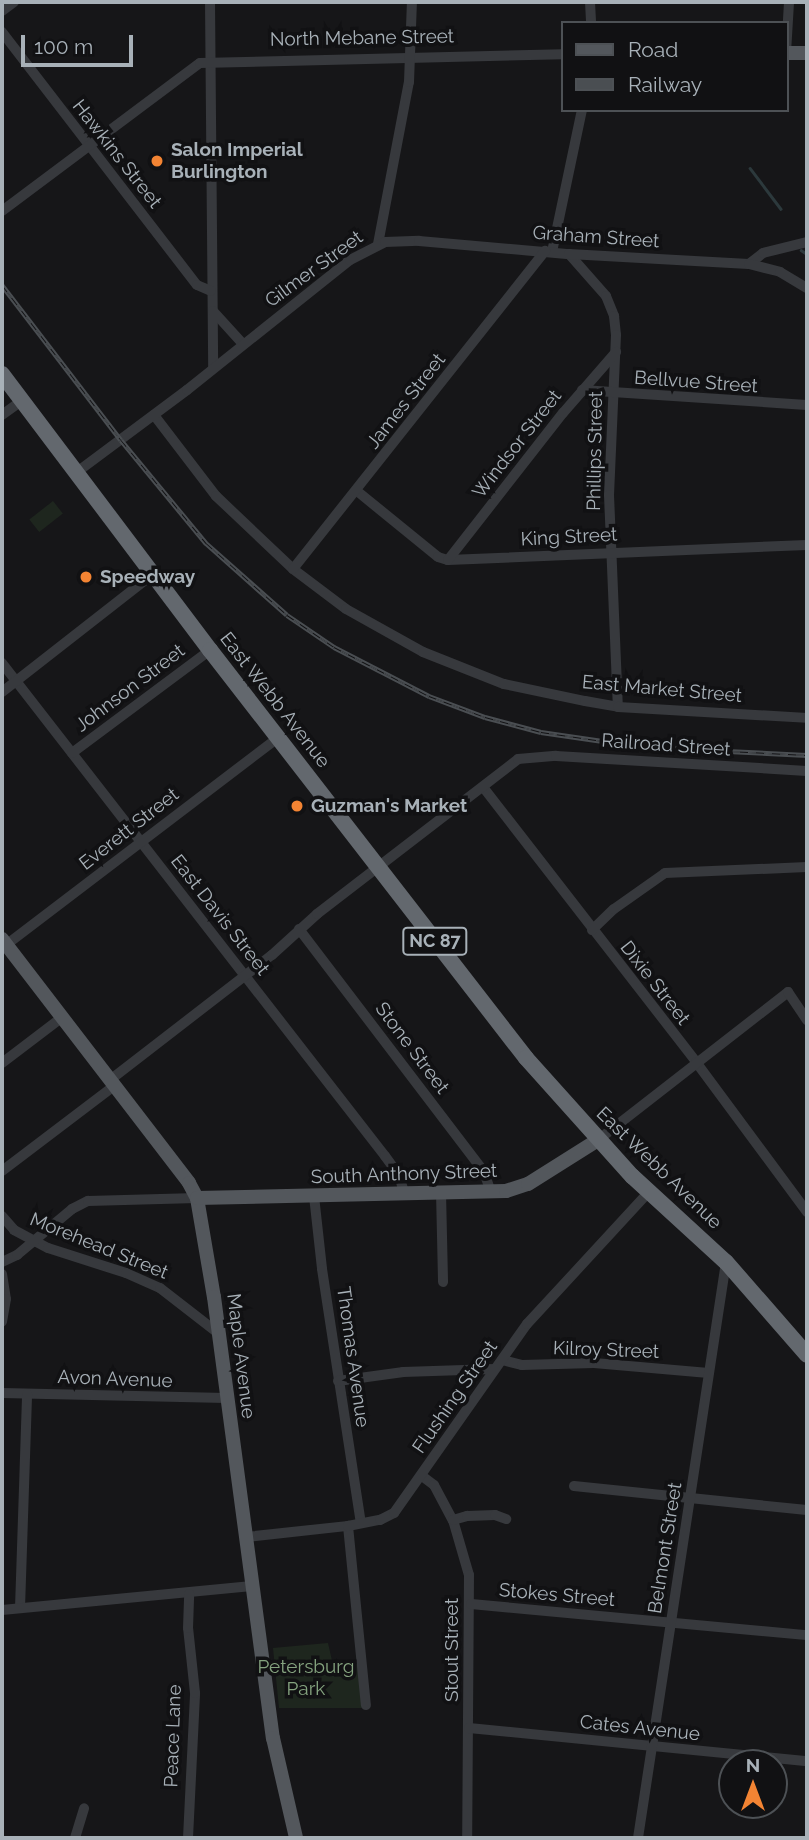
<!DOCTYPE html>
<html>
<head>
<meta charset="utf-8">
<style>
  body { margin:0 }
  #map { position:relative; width:809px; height:1840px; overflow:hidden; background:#161618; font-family:Raleway,sans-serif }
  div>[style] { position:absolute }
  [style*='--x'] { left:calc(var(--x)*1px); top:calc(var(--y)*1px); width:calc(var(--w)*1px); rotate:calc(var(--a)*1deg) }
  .green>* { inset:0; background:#1e261e; transform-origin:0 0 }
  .stream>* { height:2.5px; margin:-1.25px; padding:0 1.25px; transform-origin:1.25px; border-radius:1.25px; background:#2c393c }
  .minor>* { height:10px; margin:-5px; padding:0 5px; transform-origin:5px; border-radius:5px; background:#37393d }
  .major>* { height:14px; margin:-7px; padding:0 7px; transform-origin:7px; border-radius:7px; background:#53575c }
  .highway>* { height:16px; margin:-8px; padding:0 8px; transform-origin:8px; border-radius:8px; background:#63686e }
  .rail>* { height:5px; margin-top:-2.5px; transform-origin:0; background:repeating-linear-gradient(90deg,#111113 0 8px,#4a4e52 0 16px); box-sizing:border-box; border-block:2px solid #4a4e52 }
  .dots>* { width:19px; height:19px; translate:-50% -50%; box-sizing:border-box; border:4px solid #111113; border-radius:50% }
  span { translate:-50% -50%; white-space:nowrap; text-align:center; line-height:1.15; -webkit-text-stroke:7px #111113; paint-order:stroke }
  .shield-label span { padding:2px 5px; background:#111113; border:2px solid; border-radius:5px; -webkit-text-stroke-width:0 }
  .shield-label { font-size:18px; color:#a8b1b8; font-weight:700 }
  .street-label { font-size:19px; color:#a8b1b8 }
  .poi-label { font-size:19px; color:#a8b1b8; font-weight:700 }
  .left { translate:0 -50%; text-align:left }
  .park-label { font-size:19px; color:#85a37f }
  .frame { position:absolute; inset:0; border:4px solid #a8b1b8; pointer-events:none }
  .legend { position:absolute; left:561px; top:21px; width:228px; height:91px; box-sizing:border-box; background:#111113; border:2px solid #4d5155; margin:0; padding:9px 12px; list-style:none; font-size:21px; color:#a8b1b8 }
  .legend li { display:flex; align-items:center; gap:14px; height:35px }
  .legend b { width:35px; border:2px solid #4d5155 }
  .north { position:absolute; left:718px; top:1749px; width:70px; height:70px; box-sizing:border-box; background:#111113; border:2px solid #4d5155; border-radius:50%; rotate:0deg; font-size:19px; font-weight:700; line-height:28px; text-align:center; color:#a8b1b8 }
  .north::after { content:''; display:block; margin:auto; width:24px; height:32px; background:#f38433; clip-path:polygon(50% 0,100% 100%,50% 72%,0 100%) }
  .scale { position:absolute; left:21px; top:35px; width:112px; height:32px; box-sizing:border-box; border:4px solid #a8b1b8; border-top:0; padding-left:9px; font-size:21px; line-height:24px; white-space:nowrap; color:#a8b1b8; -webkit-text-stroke:5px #111113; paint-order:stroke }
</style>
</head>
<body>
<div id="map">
  <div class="green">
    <div style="left:53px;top:501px;width:16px;height:30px;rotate:52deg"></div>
    <div style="clip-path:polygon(328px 1643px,333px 1665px,341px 1668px,360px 1663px,364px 1708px,279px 1708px,273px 1648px)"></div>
  </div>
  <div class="stream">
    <div style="--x:750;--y:168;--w:51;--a:52.9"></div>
    <div style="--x:801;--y:250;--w:7;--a:34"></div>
  </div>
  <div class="minor">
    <div style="--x:210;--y:2;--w:366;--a:89.5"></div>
    <div style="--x:590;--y:2;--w:21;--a:87"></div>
    <div style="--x:2;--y:11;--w:15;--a:-37"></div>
    <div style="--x:2;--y:32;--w:319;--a:52.4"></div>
    <div style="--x:197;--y:285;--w:15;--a:23"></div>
    <div style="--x:786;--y:53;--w:51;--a:-86.6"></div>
    <div style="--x:2;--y:211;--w:247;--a:-36.8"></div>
    <div style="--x:200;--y:63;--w:362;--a:-1.4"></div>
    <div style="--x:378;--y:244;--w:165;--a:-79.2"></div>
    <div style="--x:409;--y:82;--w:80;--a:-87.9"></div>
    <div style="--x:552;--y:252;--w:145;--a:-78.1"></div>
    <div style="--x:569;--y:254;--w:56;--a:48.6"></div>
    <div style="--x:606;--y:296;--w:22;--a:68"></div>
    <div style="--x:614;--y:316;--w:19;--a:84"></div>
    <div style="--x:616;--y:335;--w:160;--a:92.5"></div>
    <div style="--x:609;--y:495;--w:212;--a:87.6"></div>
    <div style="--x:749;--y:264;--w:18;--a:-38"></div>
    <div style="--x:763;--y:253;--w:45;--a:-14"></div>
    <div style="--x:213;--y:311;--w:45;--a:47.7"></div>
    <div style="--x:582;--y:390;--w:225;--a:3.8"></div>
    <div style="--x:2;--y:415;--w:24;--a:-36"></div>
    <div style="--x:154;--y:415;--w:102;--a:52.6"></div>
    <div style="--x:216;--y:496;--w:106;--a:43.5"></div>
    <div style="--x:293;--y:569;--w:66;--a:37"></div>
    <div style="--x:346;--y:609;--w:88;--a:29.2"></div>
    <div style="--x:423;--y:652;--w:87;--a:21.6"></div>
    <div style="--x:504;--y:684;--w:83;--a:11.9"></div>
    <div style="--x:585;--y:701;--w:34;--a:10"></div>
    <div style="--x:618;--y:707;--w:189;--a:3.3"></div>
    <div style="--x:77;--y:472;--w:137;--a:-36.7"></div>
    <div style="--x:187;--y:390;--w:208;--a:-38.6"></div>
    <div style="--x:350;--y:260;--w:39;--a:-27"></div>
    <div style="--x:385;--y:242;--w:34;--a:-2"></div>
    <div style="--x:419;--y:241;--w:151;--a:5"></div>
    <div style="--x:569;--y:254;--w:180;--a:3.2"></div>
    <div style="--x:749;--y:264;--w:32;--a:14"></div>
    <div style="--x:780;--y:272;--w:31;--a:31"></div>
    <div style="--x:357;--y:491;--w:104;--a:39.2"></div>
    <div style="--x:438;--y:557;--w:10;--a:17"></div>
    <div style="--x:448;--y:560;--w:359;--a:-2.4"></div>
    <div style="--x:448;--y:560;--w:187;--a:-52"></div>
    <div style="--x:563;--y:413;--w:81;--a:-49"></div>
    <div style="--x:293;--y:569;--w:406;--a:-51.6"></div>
    <div style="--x:2;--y:663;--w:624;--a:52.16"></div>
    <div style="--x:385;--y:1156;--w:24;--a:54"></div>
    <div style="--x:399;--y:1175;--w:18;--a:74"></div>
    <div style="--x:2;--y:692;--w:190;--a:-38"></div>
    <div style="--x:72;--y:753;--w:172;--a:-36.7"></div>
    <div style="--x:483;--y:787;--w:348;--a:52.2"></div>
    <div style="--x:696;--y:1062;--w:187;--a:53.5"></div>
    <div style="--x:299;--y:929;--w:305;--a:52.7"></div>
    <div style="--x:484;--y:1172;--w:21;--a:71"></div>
    <div style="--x:592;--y:930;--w:30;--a:-44"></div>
    <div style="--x:614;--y:909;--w:62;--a:-35.2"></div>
    <div style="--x:665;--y:873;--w:142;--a:-2.4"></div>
    <div style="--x:2;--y:948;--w:347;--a:-37.3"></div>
    <div style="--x:2;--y:1063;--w:74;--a:-37.3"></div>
    <div style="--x:110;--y:1080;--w:205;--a:-37.7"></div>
    <div style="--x:272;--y:955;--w:61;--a:-42.3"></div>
    <div style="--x:317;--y:914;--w:254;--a:-37.6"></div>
    <div style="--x:518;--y:759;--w:38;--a:-5"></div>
    <div style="--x:556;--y:756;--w:251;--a:3.4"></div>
    <div style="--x:598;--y:1140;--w:241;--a:-37.9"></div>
    <div style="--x:788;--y:992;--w:34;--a:56"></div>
    <div style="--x:2;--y:1171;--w:141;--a:-37.2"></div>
    <div style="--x:441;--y:1192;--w:90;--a:88.7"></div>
    <div style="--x:314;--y:1196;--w:73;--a:83.7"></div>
    <div style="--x:322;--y:1269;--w:257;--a:81.3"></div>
    <div style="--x:2;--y:1216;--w:18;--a:49"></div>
    <div style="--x:14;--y:1230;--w:38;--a:28"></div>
    <div style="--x:48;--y:1248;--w:82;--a:17.8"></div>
    <div style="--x:126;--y:1273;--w:37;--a:24"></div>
    <div style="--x:160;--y:1288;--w:73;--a:37.8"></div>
    <div style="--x:2;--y:1262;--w:17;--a:-25"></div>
    <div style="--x:17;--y:1255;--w:72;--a:-39.9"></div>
    <div style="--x:72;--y:1209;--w:18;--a:-27"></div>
    <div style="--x:88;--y:1201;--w:109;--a:-1.6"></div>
    <div style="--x:2;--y:1274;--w:25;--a:81"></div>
    <div style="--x:6;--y:1299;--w:23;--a:100"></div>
    <div style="--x:502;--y:1360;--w:21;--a:14"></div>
    <div style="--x:522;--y:1365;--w:72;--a:-1.6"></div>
    <div style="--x:594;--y:1363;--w:115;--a:5"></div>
    <div style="--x:338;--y:1381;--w:66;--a:-7.9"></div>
    <div style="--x:403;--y:1372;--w:91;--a:-1.9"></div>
    <div style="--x:2;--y:1393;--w:224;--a:1.3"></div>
    <div style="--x:422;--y:1476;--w:15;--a:37"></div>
    <div style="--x:434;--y:1485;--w:40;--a:62"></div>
    <div style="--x:453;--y:1520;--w:57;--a:73.8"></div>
    <div style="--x:469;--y:1575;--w:263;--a:90.4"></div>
    <div style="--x:574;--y:1486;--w:234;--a:5.9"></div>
    <div style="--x:453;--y:1520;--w:15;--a:-16"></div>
    <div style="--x:467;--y:1516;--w:28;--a:-2"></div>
    <div style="--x:495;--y:1515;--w:12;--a:20"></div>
    <div style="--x:348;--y:1526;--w:180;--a:84.3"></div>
    <div style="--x:246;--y:1537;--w:103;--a:-6.2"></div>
    <div style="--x:348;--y:1526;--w:33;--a:-11"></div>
    <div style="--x:380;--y:1520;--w:16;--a:-27"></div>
    <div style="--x:394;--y:1513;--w:231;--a:-54.9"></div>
    <div style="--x:527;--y:1324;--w:180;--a:-47.3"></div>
    <div style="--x:471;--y:1604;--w:337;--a:5.3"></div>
    <div style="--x:20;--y:1608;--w:214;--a:-88.1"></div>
    <div style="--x:2;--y:1610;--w:251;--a:-5.5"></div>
    <div style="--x:469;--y:1728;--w:340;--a:5.6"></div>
    <div style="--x:75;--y:1838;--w:31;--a:-73"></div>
    <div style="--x:188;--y:1838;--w:145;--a:-87.2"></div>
    <div style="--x:195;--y:1693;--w:65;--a:-96.1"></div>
    <div style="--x:188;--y:1628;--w:34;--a:-88"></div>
    <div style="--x:638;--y:1838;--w:583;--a:-81.31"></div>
  </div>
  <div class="major">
    <div style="--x:788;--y:53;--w:19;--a:0"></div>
    <div style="--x:2;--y:939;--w:307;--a:52.5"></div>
    <div style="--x:189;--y:1183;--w:17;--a:62"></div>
    <div style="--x:197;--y:1198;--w:100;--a:80.3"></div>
    <div style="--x:214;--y:1297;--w:445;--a:82.4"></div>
    <div style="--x:273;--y:1738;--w:103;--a:77"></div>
    <div style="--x:197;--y:1198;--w:309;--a:-1.3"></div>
    <div style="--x:506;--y:1191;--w:23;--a:-18"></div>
    <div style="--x:528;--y:1184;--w:83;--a:-32.2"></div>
  </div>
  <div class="highway">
    <div style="--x:2;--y:374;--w:346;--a:53"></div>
    <div style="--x:210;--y:650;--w:516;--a:52.24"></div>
    <div style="--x:526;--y:1058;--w:159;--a:48.1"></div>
    <div style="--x:632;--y:1176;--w:127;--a:42.5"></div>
    <div style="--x:726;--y:1262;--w:123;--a:48.9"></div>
  </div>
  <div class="rail">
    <div style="--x:2;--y:285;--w:195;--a:52.5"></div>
    <div style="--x:121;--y:440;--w:134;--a:50.5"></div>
    <div style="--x:206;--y:543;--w:108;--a:41.6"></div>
    <div style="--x:287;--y:615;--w:57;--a:34.2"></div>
    <div style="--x:334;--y:647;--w:107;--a:27.3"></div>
    <div style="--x:429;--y:696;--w:60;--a:20.6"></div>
    <div style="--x:485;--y:717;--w:58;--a:15"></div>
    <div style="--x:541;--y:732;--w:104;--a:8.3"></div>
    <div style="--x:644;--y:747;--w:163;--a:2.8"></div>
  </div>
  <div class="dots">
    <div style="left:157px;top:161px;background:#f38433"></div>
    <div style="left:86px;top:577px;background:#f38433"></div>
    <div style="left:297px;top:806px;background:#f38433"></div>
  </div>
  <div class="shield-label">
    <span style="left:435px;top:941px">NC 87</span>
  </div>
  <div class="street-label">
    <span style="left:362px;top:38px;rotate:-1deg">North Mebane Street</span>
    <span style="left:117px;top:154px;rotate:52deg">Hawkins Street</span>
    <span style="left:596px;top:237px;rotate:4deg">Graham Street</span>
    <span style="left:314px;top:269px;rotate:-36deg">Gilmer Street</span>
    <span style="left:696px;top:382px;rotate:4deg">Bellvue Street</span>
    <span style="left:406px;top:401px;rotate:-52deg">James Street</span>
    <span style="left:517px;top:444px;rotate:-52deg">Windsor Street</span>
    <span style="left:595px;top:451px;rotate:-89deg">Phillips Street</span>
    <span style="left:569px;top:537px;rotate:-3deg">King Street</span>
    <span style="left:130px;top:688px;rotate:-37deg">Johnson Street</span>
    <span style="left:662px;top:689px;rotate:5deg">East Market Street</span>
    <span style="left:275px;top:700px;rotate:52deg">East Webb Avenue</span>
    <span style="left:666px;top:745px;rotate:4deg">Railroad Street</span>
    <span style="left:129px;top:829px;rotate:-38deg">Everett Street</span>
    <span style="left:220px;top:915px;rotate:52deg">East Davis Street</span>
    <span style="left:655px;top:983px;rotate:52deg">Dixie Street</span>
    <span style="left:412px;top:1048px;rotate:53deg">Stone Street</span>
    <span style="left:659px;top:1168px;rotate:44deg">East Webb Avenue</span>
    <span style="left:404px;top:1174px;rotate:-2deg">South Anthony Street</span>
    <span style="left:99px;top:1246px;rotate:22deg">Morehead Street</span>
    <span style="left:606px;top:1350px;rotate:2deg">Kilroy Street</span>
    <span style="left:241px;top:1356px;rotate:83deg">Maple Avenue</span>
    <span style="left:353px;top:1357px;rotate:82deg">Thomas Avenue</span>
    <span style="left:115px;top:1379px;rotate:2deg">Avon Avenue</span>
    <span style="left:455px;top:1397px;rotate:-55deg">Flushing Street</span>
    <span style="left:665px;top:1548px;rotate:-81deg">Belmont Street</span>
    <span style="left:557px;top:1595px;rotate:5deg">Stokes Street</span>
    <span style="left:452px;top:1650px;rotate:-90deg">Stout Street</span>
    <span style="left:640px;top:1728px;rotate:6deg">Cates Avenue</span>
    <span style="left:173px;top:1736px;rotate:-88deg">Peace Lane</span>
  </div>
  <div class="poi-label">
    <span class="left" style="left:171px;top:161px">Salon Imperial<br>Burlington</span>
    <span class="left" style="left:100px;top:577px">Speedway</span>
    <span class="left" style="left:311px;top:806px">Guzman's Market</span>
  </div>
  <div class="park-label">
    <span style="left:306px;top:1678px">Petersburg<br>Park</span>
  </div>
  <div class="frame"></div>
  <ul class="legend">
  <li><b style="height:9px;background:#53575c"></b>Road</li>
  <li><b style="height:9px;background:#4a4e52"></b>Railway</li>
  </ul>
  <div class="north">N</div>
  <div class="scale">100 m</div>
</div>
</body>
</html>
